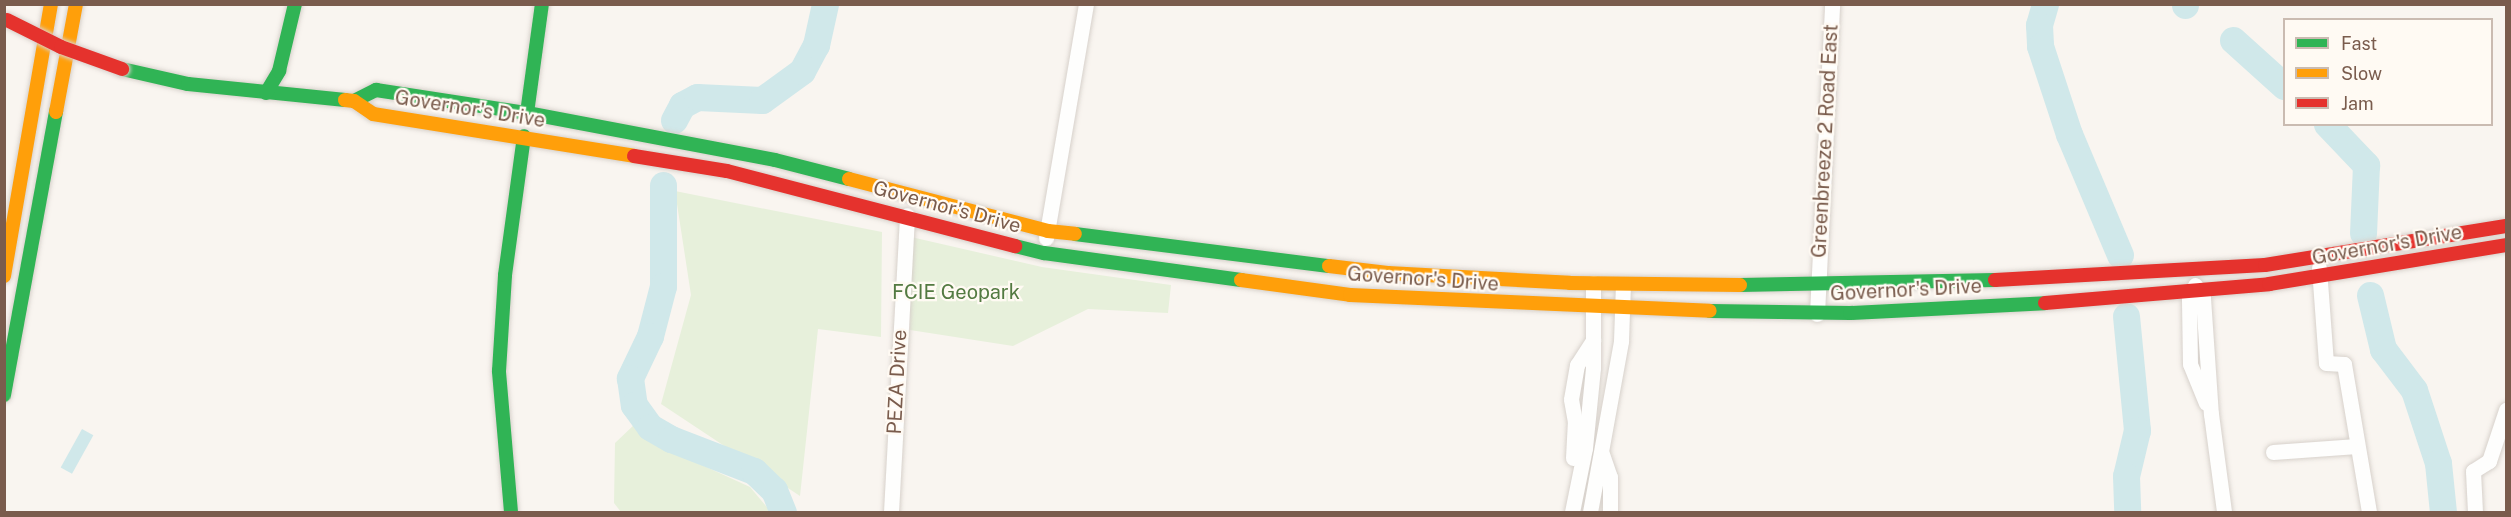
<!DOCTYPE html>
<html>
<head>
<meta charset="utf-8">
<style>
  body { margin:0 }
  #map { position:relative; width:2511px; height:517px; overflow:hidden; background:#f9f5f0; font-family:"Public Sans",sans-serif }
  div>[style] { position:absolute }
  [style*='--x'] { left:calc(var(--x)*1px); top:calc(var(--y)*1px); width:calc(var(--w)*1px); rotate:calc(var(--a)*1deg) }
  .green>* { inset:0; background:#e7f0db }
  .water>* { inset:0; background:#d0e8ea; transform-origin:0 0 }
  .river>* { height:27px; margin:-13.5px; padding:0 13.5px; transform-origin:13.5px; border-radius:13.5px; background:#d0e8ea }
  .roads { filter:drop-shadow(0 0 2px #d7d1cb) drop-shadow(0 0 2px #d7d1cb) }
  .street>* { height:15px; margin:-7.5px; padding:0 7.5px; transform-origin:7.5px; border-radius:7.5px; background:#fefefd }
  .fast>* { height:14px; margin:-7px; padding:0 7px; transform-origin:7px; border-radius:7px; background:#30b455 }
  .slow>* { height:14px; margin:-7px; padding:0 7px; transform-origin:7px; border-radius:7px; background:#ff9f0a }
  .jam>* { height:14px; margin:-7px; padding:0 7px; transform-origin:7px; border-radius:7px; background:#e5322d }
  .bridges { filter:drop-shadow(0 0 2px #dad1cc) drop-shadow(0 0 2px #dad1cc) }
  .jam-bridge>* { height:14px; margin:-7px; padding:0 7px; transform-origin:7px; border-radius:7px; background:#e5322d }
  span { translate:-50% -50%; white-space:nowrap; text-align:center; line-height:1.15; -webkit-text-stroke:4.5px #fffaf3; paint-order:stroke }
  .street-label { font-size:20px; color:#7a5c4d }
  .park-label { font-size:20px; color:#537a41 }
  .frame { position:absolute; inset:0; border:6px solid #7a5c4d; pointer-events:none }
  .legend { position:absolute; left:2283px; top:18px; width:210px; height:108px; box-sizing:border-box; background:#fffaf3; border:2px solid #cabbb1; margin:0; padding:8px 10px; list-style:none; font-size:18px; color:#7a5c4d }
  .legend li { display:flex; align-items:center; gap:12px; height:30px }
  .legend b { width:30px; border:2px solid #cabbb1 }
</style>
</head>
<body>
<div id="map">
  <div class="green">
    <div style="clip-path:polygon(675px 191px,882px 232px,881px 337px,818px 329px,800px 496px,661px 404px,691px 295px)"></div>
    <div style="clip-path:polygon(911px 237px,1042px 267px,1171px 285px,1168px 313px,1088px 309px,1013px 346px,910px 330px)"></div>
    <div style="clip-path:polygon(635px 424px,667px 449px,750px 487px,771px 512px,621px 512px,614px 503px,615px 443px)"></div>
  </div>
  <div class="water">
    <div style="left:82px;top:429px;width:13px;height:44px;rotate:29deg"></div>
  </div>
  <div class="river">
    <div style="--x:2045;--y:4;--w:22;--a:106"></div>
    <div style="--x:2039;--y:25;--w:21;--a:87"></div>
    <div style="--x:2040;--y:46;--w:93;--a:71.8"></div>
    <div style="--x:2069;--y:134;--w:131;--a:67.1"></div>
    <div style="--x:2185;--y:4;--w:1;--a:90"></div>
    <div style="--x:2233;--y:40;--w:69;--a:42"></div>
    <div style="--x:674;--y:120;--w:17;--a:-62"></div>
    <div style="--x:682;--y:105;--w:17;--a:-28"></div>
    <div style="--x:697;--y:97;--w:65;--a:2.6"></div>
    <div style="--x:762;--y:100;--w:49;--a:-35.9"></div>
    <div style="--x:802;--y:71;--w:30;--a:-62"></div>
    <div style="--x:816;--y:45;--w:42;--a:-77.6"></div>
    <div style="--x:2327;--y:124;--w:57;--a:46.4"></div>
    <div style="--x:2366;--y:165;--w:68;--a:92.5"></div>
    <div style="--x:663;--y:185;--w:101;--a:90"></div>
    <div style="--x:663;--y:286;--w:52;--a:104.6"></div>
    <div style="--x:650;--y:336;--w:47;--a:115.5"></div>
    <div style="--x:630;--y:378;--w:27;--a:82"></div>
    <div style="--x:634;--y:405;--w:27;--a:54"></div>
    <div style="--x:650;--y:427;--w:24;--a:30"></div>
    <div style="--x:671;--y:439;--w:89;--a:21.1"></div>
    <div style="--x:754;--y:471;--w:28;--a:44"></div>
    <div style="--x:774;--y:490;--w:24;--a:68"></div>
    <div style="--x:2370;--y:295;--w:56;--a:76.5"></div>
    <div style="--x:2383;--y:349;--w:51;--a:52.9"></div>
    <div style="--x:2414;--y:390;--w:77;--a:71.8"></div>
    <div style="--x:2438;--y:463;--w:49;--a:84.2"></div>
    <div style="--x:2126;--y:316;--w:115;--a:84.5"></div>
    <div style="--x:2137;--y:430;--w:47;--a:103.4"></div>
    <div style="--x:2126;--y:476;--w:36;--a:88"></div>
  </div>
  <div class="roads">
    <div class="street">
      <div style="--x:1046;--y:238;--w:237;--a:-80.3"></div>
      <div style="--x:2319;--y:268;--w:95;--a:85.8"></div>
      <div style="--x:2326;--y:363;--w:18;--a:3"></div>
      <div style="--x:2344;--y:364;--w:150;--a:80.4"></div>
      <div style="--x:2195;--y:285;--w:15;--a:58"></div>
      <div style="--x:2203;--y:298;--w:116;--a:86.1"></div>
      <div style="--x:2211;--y:414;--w:99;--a:82.4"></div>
      <div style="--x:2196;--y:290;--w:12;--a:125"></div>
      <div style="--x:2189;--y:300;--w:64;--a:89.1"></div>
      <div style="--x:2190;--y:364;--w:42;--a:67.7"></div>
      <div style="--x:1817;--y:314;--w:310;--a:-87.2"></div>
      <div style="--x:2273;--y:452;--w:84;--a:-4.1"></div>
      <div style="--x:1602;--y:454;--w:24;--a:71"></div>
      <div style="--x:1610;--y:477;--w:35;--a:90"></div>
      <div style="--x:1573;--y:458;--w:36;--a:-87"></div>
      <div style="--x:1575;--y:422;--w:23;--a:-100"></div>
      <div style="--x:1571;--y:399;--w:35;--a:-80"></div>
      <div style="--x:1577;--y:365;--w:30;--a:-57"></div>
      <div style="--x:891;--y:512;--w:297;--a:-86.9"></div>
      <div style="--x:1572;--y:512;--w:65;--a:-78.5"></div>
      <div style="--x:1585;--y:448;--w:80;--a:-84.3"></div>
      <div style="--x:1593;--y:368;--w:85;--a:-90"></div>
      <div style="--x:1590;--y:512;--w:174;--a:-79.7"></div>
      <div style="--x:1621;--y:341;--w:57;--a:-88"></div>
      <div style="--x:2475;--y:512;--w:41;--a:-92.8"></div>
      <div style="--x:2473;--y:471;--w:19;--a:-32"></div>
      <div style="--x:2489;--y:461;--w:54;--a:-71.6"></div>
    </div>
    <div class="fast">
      <div style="--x:122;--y:69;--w:68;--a:12.8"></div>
      <div style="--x:188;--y:84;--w:158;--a:5.8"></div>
      <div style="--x:266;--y:93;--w:26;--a:-59"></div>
      <div style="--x:279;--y:71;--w:69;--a:-76.6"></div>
      <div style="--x:354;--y:101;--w:25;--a:-27"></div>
      <div style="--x:376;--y:90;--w:153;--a:8.7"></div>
      <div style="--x:527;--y:113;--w:252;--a:10.7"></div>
      <div style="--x:775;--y:160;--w:76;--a:14.4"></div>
      <div style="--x:527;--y:113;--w:110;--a:-82.2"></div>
      <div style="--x:1075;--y:234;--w:256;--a:7.2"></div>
      <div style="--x:1015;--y:246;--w:30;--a:14"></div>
      <div style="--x:1044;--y:253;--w:199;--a:7.8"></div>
      <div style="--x:1740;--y:285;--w:255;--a:-1.1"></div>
      <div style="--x:1710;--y:311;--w:140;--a:0.8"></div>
      <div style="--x:1850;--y:313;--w:195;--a:-2.9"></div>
      <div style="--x:4;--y:395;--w:288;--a:-79.6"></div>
      <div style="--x:511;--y:512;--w:142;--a:-94.9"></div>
      <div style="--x:499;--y:371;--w:96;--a:-86.4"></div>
      <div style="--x:505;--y:275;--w:140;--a:-82.2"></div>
    </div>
    <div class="slow">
      <div style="--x:345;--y:100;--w:9;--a:6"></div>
      <div style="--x:354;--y:101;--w:23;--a:34"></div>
      <div style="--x:373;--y:114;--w:264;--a:9.1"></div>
      <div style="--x:56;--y:112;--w:110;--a:-79.5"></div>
      <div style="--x:849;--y:179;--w:206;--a:14.6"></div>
      <div style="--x:1048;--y:231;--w:27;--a:6"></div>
      <div style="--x:1329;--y:266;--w:59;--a:6.8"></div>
      <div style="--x:1388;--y:273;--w:182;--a:3.1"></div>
      <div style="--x:1570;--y:283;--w:170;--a:0.7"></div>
      <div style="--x:4;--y:276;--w:276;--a:-80.2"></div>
      <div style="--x:1241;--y:280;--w:110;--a:7.8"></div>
      <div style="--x:1350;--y:295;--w:360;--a:2.5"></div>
    </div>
    <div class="jam">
      <div style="--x:634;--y:156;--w:94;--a:9.2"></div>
      <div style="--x:727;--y:171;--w:298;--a:14.6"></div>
      <div style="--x:1995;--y:280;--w:270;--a:-3.2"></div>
      <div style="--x:2265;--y:265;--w:244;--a:-9.2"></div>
      <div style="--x:2045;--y:303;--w:225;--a:-4.8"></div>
      <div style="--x:2269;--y:284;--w:240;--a:-9.3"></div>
    </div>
  </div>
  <div class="bridges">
    <div class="jam-bridge">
      <div style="--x:7;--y:20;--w:60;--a:26.6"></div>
      <div style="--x:61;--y:47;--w:65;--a:19.8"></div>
    </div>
  </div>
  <div class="street-label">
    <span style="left:470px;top:109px;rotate:9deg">Governor's Drive</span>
    <span style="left:1825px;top:141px;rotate:-87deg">Greenbreeze 2 Road East</span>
    <span style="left:947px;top:207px;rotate:15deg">Governor's Drive</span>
    <span style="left:2387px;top:245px;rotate:-10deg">Governor's Drive</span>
    <span style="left:1423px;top:279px;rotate:4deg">Governor's Drive</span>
    <span style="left:1906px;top:290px;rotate:-3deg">Governor's Drive</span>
    <span style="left:897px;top:382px;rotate:-87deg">PEZA Drive</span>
  </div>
  <div class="park-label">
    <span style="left:956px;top:292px">FCIE Geopark</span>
  </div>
  <div class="frame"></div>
  <ul class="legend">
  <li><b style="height:8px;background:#30b455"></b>Fast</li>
  <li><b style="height:8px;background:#ff9f0a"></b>Slow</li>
  <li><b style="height:8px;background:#e5322d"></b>Jam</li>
  </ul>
</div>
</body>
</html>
